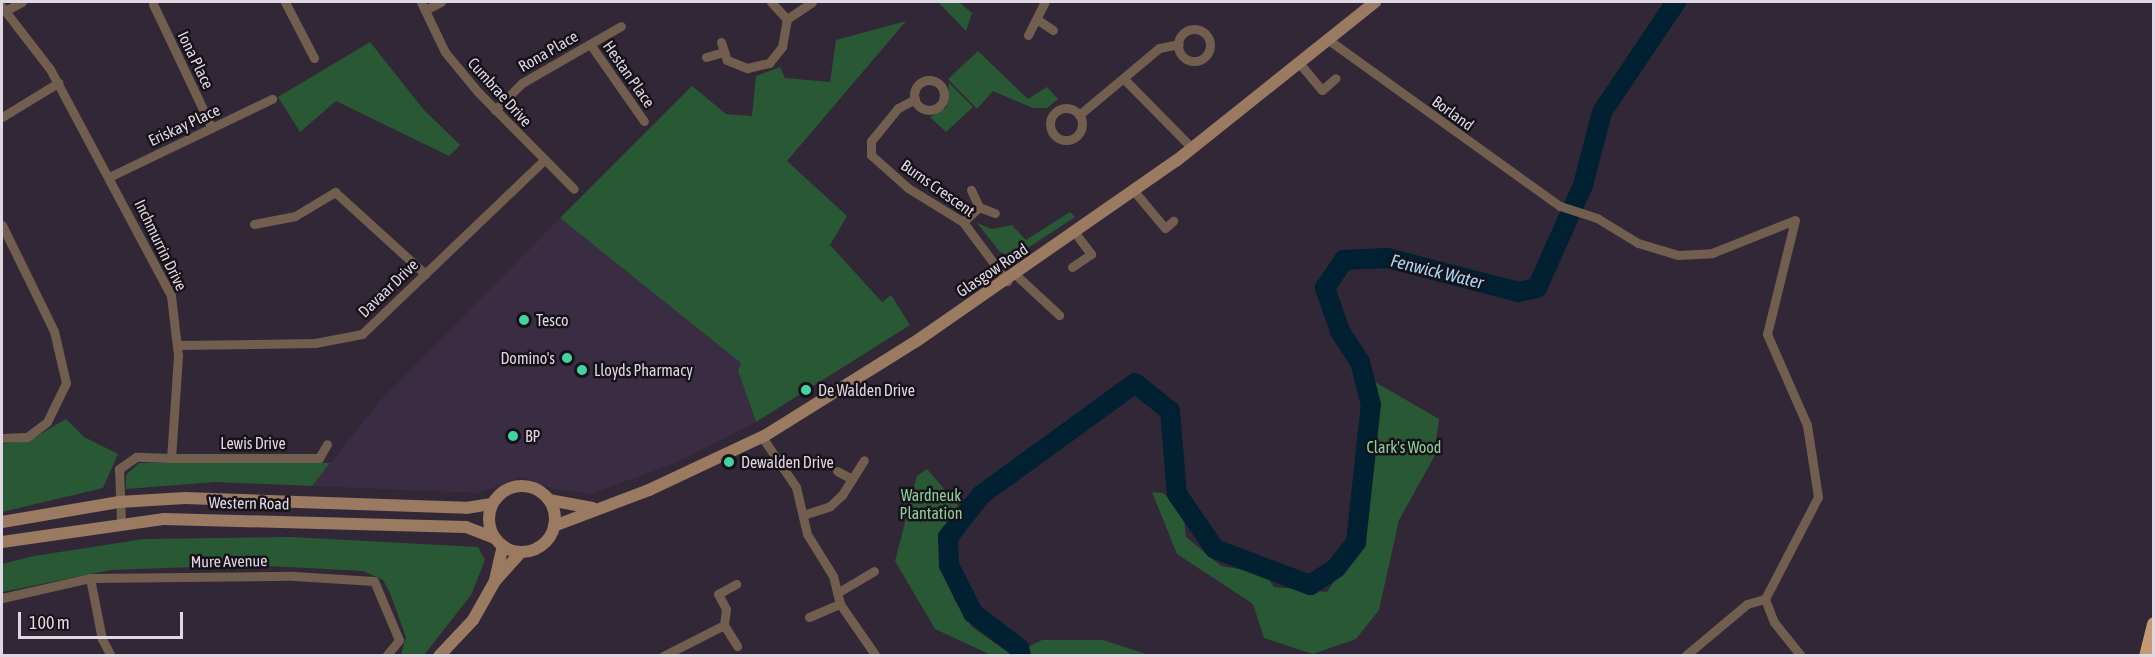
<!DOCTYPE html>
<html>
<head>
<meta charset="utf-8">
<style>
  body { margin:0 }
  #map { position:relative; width:2155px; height:657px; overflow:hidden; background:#312737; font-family:"Asap Condensed",sans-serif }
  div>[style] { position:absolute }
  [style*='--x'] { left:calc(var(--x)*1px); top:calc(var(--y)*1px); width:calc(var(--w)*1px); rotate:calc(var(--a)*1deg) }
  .built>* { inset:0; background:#3a2c42 }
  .green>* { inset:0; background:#295835 }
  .river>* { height:20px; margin:-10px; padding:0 10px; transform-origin:10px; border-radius:10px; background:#012031 }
  .minor>* { height:9px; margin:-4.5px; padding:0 4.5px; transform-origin:4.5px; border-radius:4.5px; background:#725e4e }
  .minor>.ring { margin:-4.5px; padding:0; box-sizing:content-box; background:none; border:9px solid #725e4e; border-radius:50% }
  .secondary>* { height:12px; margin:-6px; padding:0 6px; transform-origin:6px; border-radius:6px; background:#9a7a60 }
  .secondary>.ring { margin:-6px; padding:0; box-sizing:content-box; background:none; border:12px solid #9a7a60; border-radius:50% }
  .trunk>* { height:15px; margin:-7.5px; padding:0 7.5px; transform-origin:7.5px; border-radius:7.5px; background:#c69973 }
  .dots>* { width:16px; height:16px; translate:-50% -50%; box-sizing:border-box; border:3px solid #171219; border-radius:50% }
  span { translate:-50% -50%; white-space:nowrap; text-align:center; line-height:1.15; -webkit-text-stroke:5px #171219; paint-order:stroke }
  .street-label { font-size:16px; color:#dfd8e3 }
  .poi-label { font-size:16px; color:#dfd8e3 }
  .left { translate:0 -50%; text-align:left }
  .right { translate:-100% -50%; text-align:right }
  .park-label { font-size:16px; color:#88d298 }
  .water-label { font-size:18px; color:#a7d7f6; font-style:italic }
  .frame { position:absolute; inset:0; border:3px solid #dfd8e3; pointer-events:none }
  .scale { position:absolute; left:18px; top:612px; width:165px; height:27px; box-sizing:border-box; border:3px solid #dfd8e3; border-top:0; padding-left:8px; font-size:18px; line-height:21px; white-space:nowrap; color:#dfd8e3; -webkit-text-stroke:4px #171219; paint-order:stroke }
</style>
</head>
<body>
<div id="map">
  <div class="built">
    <div style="clip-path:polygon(560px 218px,742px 363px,738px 372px,756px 422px,678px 462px,591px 494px,554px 489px,522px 477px,478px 493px,312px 486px,379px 402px)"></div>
  </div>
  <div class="green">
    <div style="clip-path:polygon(938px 2px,959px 2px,972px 13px,966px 31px)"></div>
    <div style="clip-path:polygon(906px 21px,787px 161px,847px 216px,830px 245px,882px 302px,891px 295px,910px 325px,756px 422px,738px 371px,741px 363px,560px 218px,692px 86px,726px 114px,752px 116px,756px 76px,780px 67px,785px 78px,830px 82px,836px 40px)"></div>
    <div style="clip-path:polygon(370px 42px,424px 110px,460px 145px,449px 156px,336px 101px,300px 132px,278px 97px)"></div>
    <div style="clip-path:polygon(978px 51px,1028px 99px,1047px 87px,1058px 99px,1047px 108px,1033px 108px,993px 91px,977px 109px,948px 79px)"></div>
    <div style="clip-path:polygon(949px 83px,973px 107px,946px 132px,930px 117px,947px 107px)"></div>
    <div style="clip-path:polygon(1070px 212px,1075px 217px,1014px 257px,1000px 252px,977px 223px,992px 229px,1012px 225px,1026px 240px)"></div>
    <div style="clip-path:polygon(1375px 382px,1439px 419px,1434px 457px,1399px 520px,1379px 610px,1356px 639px,1313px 654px,1264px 638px,1253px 604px,1177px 554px,1152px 492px,1163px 493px,1183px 511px,1186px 537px,1221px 566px,1264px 573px,1274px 587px,1327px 592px,1356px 550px,1369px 513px,1379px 414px)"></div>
    <div style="clip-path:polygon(66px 419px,84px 437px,118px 454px,103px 488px,2px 512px,2px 444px,30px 440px)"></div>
    <div style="clip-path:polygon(139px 463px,300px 462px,330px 463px,312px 486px,216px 482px,126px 489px,126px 475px)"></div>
    <div style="clip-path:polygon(927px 469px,958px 505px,939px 554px,954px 599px,972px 627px,1012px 655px,1042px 640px,1103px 640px,1149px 655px,991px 655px,935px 629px,895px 561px,917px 476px)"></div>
    <div style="clip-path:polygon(292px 537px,478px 547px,485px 560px,471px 595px,424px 655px,401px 655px,406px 637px,390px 593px,383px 580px,363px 571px,250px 565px,111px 570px,2px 592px,2px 564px,34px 556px,144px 539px)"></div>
  </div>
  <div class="river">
    <div style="--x:1021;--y:656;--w:8;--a:-104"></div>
    <div style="--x:1019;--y:648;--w:58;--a:-142.7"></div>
    <div style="--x:973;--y:613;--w:54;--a:-116.6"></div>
    <div style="--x:949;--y:565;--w:28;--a:-92"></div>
    <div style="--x:948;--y:537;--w:53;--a:-51.8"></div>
    <div style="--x:981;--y:495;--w:190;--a:-36"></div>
    <div style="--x:1135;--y:383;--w:45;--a:38.7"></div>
    <div style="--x:1170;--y:411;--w:83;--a:85.2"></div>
    <div style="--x:1177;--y:494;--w:67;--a:55.4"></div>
    <div style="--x:1215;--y:549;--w:102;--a:20.8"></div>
    <div style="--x:1310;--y:585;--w:31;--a:-33"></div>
    <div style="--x:1336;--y:568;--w:33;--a:-52"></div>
    <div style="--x:1356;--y:542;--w:138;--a:-83.8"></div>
    <div style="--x:1371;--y:405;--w:44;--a:-104.3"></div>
    <div style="--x:1360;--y:362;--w:37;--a:-123"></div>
    <div style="--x:1340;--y:331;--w:46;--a:-109.2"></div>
    <div style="--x:1325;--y:288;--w:34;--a:-56"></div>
    <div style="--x:1344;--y:260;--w:43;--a:-2.7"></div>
    <div style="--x:1387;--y:258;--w:135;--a:14.5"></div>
    <div style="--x:1518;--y:292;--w:19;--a:-12"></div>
    <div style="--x:1537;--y:288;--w:113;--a:-65.9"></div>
    <div style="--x:1583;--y:185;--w:75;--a:-75.4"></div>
    <div style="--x:1602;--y:112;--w:133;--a:-56.1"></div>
  </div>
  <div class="minor">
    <div style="--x:285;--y:2;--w:63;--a:62.6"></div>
    <div style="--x:421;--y:2;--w:55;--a:64.4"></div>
    <div style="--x:445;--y:52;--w:52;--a:50.5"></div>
    <div style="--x:478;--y:92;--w:136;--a:45.3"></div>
    <div style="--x:771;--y:2;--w:23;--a:47"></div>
    <div style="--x:787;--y:19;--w:30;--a:-34"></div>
    <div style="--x:153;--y:4;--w:137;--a:64.6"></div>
    <div style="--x:2;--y:7;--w:78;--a:52.3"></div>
    <div style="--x:50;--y:69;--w:257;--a:61.9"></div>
    <div style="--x:171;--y:296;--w:60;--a:83.3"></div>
    <div style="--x:178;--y:356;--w:102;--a:93.9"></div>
    <div style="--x:171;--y:458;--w:35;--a:-178"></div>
    <div style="--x:136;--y:457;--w:21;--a:145"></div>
    <div style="--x:119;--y:469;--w:53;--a:87.8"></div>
    <div style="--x:425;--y:10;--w:18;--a:-27"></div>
    <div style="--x:5;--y:11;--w:19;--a:-28"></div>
    <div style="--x:1038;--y:20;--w:18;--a:34"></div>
    <div class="ring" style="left:1178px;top:29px;width:23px;height:23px"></div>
    <div style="--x:1028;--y:35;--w:37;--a:-63"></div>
    <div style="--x:1330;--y:41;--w:283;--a:35.7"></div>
    <div style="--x:1560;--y:206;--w:39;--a:18"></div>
    <div style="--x:1597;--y:218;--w:48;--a:31.4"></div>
    <div style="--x:1638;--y:243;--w:42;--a:16.7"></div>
    <div style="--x:1678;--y:255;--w:34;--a:-3"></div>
    <div style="--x:1712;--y:253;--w:89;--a:-21.7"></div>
    <div style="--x:1795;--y:220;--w:117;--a:103.8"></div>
    <div style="--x:1767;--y:334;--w:99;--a:66.3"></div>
    <div style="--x:1807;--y:425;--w:73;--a:81.3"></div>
    <div style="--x:1818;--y:497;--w:115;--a:117.5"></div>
    <div style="--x:721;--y:42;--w:19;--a:72"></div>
    <div style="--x:727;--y:60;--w:22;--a:22"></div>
    <div style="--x:747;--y:68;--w:23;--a:-13"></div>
    <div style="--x:769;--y:63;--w:21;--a:-51"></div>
    <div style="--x:782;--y:47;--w:28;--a:-80"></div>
    <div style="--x:590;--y:44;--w:94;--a:55"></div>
    <div style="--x:706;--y:57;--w:19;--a:-16"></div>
    <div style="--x:1300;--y:64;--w:34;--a:50"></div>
    <div style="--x:1322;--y:90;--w:18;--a:-41"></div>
    <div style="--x:1124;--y:79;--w:97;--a:45.4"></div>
    <div class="ring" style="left:914px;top:80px;width:21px;height:21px"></div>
    <div style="--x:915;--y:99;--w:19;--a:152"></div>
    <div style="--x:898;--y:108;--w:43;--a:129.3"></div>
    <div style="--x:871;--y:141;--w:14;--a:90"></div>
    <div style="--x:871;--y:155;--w:50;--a:41.7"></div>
    <div style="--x:908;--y:188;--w:65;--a:31.7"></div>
    <div style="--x:963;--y:222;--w:74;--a:53.3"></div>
    <div class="ring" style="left:1050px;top:108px;width:23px;height:23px"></div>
    <div style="--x:495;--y:110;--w:38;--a:-45"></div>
    <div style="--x:522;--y:83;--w:114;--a:-29.9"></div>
    <div style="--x:1079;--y:115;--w:104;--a:-39.9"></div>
    <div style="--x:1159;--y:48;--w:20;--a:-11"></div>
    <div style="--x:2;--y:117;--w:66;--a:-31.3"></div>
    <div style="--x:109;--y:177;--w:181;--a:-25.6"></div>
    <div style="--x:1134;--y:191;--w:48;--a:50"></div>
    <div style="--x:1165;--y:228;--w:11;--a:-41"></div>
    <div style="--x:979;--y:207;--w:17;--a:21"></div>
    <div style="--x:963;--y:222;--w:22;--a:-43"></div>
    <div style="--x:979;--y:207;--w:19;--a:-115"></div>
    <div style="--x:254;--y:224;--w:42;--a:-11"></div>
    <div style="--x:295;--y:216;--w:47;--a:-31"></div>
    <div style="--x:335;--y:192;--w:122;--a:42.3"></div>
    <div style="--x:2;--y:225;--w:118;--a:63.9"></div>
    <div style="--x:54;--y:331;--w:53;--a:77"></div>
    <div style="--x:66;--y:383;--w:43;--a:116"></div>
    <div style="--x:47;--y:422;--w:25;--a:143"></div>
    <div style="--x:27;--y:437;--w:25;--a:178"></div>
    <div style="--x:1072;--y:267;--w:23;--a:-34"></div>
    <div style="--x:1091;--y:254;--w:26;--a:-127"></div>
    <div style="--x:1016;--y:275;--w:59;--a:42.9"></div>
    <div style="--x:177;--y:345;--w:138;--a:-0.8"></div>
    <div style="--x:315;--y:343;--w:48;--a:-10.8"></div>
    <div style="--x:362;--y:334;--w:250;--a:-43.7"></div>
    <div style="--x:762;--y:437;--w:60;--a:55.8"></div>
    <div style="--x:796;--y:487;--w:48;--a:76.8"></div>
    <div style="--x:807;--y:534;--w:49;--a:58.2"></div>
    <div style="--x:833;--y:576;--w:29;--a:76"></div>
    <div style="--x:840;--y:604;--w:63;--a:55.3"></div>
    <div style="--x:171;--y:458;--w:148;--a:0"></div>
    <div style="--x:319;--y:458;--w:16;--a:-60"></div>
    <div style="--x:837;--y:471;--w:17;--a:28"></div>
    <div style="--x:803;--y:515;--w:28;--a:-18"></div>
    <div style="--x:830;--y:506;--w:16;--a:-43"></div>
    <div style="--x:842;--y:495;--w:41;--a:-57.8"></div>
    <div style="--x:90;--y:578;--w:62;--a:78.9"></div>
    <div style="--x:102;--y:639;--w:19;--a:62"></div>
    <div style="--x:837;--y:593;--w:43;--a:-30.7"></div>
    <div style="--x:2;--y:598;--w:90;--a:-12.8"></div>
    <div style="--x:90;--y:578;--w:204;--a:-0.6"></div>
    <div style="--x:294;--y:576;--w:80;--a:3.6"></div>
    <div style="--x:374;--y:581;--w:64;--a:67"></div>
    <div style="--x:399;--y:640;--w:21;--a:129"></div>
    <div style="--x:1765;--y:599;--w:25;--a:69"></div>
    <div style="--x:1774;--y:622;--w:43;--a:51.5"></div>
    <div style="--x:809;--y:617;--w:34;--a:-23"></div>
    <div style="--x:724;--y:625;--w:16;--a:-83"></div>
    <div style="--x:726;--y:609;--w:17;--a:-118"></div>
    <div style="--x:718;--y:594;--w:21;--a:-29"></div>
    <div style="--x:663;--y:656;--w:68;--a:-26.9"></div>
    <div style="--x:724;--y:625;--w:25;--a:58"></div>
    <div style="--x:1685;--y:656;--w:81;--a:-40"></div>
    <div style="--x:1747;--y:604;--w:19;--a:-16"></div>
  </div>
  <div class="secondary">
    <div class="ring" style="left:489px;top:486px;width:54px;height:54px"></div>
    <div style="--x:549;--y:500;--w:44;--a:10.5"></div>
    <div style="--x:2;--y:522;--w:119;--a:-9.7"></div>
    <div style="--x:119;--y:502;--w:66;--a:-3.5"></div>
    <div style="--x:185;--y:498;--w:281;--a:2"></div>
    <div style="--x:466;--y:508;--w:26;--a:-9"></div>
    <div style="--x:554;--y:526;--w:102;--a:-20.8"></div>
    <div style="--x:649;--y:490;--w:129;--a:-25.2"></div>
    <div style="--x:766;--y:435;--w:179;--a:-32"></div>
    <div style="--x:918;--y:340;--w:314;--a:-34.8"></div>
    <div style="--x:1176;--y:161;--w:255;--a:-38.6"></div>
    <div style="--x:2;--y:542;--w:164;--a:-8.1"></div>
    <div style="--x:164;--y:519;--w:302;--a:1.5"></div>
    <div style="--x:466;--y:527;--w:31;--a:21"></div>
    <div style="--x:495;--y:580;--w:35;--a:-77"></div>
    <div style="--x:439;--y:656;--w:50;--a:-46.6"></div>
    <div style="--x:473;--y:620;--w:45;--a:-60.6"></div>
    <div style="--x:495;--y:581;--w:39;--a:-48"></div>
  </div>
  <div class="trunk">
    <div style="--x:2146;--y:656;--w:33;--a:-76"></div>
  </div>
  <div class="dots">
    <div style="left:524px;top:320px;background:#42d4a0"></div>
    <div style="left:567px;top:358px;background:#42d4a0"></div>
    <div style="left:582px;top:370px;background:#42d4a0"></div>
    <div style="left:806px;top:390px;background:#42d4a0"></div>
    <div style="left:513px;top:436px;background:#42d4a0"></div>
    <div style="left:729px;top:462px;background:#42d4a0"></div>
  </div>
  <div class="street-label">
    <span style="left:548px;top:51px;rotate:-30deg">Rona Place</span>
    <span style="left:196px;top:60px;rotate:64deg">Iona Place</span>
    <span style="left:629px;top:74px;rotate:55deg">Hestan Place</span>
    <span style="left:500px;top:92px;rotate:48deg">Cumbrae Drive</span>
    <span style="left:1453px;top:113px;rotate:36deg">Borland</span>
    <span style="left:184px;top:125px;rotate:-25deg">Eriskay Place</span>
    <span style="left:938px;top:188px;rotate:35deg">Burns Crescent</span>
    <span style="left:161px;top:245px;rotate:64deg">Inchmurrin Drive</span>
    <span style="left:992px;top:270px;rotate:-34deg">Glasgow Road</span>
    <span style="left:388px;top:288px;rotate:-44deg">Davaar Drive</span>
    <span style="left:253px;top:443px">Lewis Drive</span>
    <span style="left:249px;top:503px;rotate:1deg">Western Road</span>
    <span style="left:229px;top:561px;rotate:-1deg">Mure Avenue</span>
  </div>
  <div class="poi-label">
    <span class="left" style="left:536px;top:320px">Tesco</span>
    <span class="right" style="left:555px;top:358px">Domino's</span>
    <span class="left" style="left:594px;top:370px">Lloyds Pharmacy</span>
    <span class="left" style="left:818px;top:390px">De Walden Drive</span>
    <span class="left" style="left:525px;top:436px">BP</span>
    <span class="left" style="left:741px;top:462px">Dewalden Drive</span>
  </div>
  <div class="park-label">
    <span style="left:1404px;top:447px">Clark's Wood</span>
    <span style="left:931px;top:504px">Wardneuk<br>Plantation</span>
  </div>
  <div class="water-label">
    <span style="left:1437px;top:272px;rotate:14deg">Fenwick Water</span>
  </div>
  <div class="frame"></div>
  <div class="scale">100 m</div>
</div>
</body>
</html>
